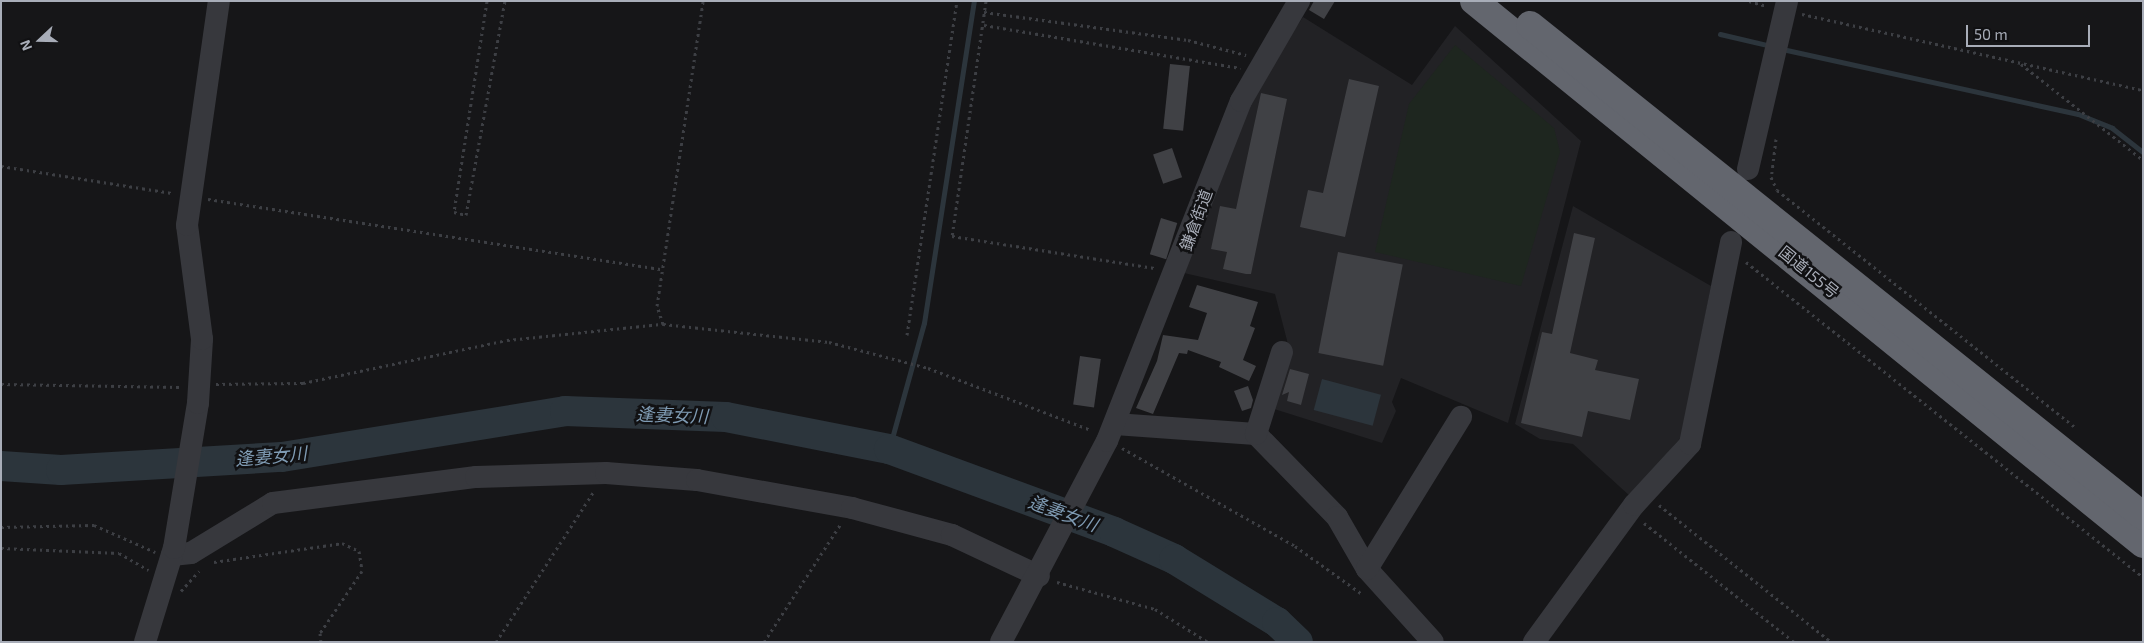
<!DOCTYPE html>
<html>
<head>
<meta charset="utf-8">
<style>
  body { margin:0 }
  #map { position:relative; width:2144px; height:643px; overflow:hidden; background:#161618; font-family:"Exo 2","Noto Sans JP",sans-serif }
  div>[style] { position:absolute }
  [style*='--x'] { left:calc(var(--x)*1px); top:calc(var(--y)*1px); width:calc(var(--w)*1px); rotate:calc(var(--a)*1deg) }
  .built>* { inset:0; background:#222225 }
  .green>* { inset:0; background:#1e261f }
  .water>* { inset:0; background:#2c353c; transform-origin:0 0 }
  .stream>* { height:5px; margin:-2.5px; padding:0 2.5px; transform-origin:2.5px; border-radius:2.5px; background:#2c353c }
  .river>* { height:30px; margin:-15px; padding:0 15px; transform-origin:15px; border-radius:15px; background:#2c353c }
  .building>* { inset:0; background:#404145; transform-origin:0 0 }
  .path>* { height:3px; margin-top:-1.5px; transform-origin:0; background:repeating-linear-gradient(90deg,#3d3f44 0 2.5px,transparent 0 6.5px) }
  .minor>* { height:22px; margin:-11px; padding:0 11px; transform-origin:11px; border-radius:11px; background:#37383d }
  .highway>* { height:28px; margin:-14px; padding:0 14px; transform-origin:14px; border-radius:14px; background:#63666e }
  span { translate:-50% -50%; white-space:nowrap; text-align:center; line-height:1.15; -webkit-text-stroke:5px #111113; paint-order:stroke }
  .street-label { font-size:16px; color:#a8adb8 }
  .water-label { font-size:18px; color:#7f9bb3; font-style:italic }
  .frame { position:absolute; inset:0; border:2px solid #a8adb8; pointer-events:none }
  .north { position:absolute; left:15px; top:15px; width:50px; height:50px; -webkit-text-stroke:4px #111113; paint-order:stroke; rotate:249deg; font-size:14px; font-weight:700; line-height:20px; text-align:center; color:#a8adb8 }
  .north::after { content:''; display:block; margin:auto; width:18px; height:22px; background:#a8adb8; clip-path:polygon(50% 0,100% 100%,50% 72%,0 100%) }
  .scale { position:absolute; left:1966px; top:25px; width:124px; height:22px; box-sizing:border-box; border:2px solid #a8adb8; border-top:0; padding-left:6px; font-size:15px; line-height:18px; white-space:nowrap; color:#a8adb8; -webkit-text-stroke:4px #111113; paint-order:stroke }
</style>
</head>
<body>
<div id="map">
  <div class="built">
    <div style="clip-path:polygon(1303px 17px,1412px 85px,1455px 26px,1581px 141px,1508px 423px,1401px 378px,1392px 402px,1396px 411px,1382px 443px,1271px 408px,1289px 348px,1275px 294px,1184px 273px,1254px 90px)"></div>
    <div style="clip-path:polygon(1573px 206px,1711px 286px,1682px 436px,1631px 497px,1573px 444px,1540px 439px,1515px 424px)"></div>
  </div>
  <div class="green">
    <div style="clip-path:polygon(1455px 45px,1554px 128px,1560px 152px,1521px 286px,1375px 252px,1409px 104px)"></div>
  </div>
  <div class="water">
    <div style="left:1322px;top:379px;width:61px;height:32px;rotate:15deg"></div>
  </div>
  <div class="stream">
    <div style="--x:1720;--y:34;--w:52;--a:13.2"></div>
    <div style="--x:1782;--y:49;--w:303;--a:12.4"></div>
    <div style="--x:2078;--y:114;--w:37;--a:22"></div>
    <div style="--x:2112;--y:128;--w:39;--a:38"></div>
    <div style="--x:889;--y:449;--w:131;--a:-74.5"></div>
    <div style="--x:924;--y:323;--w:326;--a:-81.2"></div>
  </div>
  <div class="river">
    <div style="--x:1;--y:466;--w:60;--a:3.8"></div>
    <div style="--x:61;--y:470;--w:221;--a:-3.4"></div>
    <div style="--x:282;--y:457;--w:287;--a:-9.2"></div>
    <div style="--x:565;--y:411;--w:161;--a:2.1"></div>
    <div style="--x:726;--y:417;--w:166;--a:11.1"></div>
    <div style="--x:889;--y:449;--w:240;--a:20.2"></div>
    <div style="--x:1114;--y:532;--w:66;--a:24.2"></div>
    <div style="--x:1174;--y:559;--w:121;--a:31.5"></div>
    <div style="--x:1277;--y:622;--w:29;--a:44"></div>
  </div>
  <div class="building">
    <div style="clip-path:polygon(1314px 1px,1335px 1px,1324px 19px,1309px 10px)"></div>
    <div style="left:1170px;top:64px;width:20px;height:65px;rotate:6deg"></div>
    <div style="clip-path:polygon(1349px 79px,1379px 86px,1345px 237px,1300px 227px,1308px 190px,1323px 193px)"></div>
    <div style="clip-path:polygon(1261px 93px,1287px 99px,1251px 274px,1246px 274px,1223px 269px,1227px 252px,1211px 249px,1220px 206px,1236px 209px)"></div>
    <div style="left:1172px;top:148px;width:31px;height:20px;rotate:71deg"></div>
    <div style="left:1161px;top:218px;width:17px;height:38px;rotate:17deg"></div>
    <div style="clip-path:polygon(1574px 233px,1595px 238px,1570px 353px,1598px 360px,1595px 370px,1639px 379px,1630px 420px,1588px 411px,1582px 437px,1521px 423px,1542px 332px,1552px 334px)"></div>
    <div style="left:1338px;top:252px;width:66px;height:103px;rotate:11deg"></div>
    <div style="clip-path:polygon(1197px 285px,1258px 302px,1250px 326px,1255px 328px,1243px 360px,1256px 366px,1249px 381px,1219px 367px,1221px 362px,1188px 350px,1187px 354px,1179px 353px,1153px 414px,1136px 408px,1157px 361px,1163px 335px,1198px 340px,1207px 313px,1189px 307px)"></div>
    <div style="left:1080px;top:356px;width:21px;height:49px;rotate:8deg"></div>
    <div style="clip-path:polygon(1290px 369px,1309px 374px,1301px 405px,1287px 401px,1289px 392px,1282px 395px)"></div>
    <div style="clip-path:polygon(1248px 386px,1253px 400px,1251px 408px,1242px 411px,1234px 391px)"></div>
  </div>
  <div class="path">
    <div style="--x:487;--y:1;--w:214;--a:98.9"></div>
    <div style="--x:454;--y:212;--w:12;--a:14"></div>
    <div style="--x:466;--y:215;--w:218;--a:-79.7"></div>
    <div style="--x:986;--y:1;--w:237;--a:98.2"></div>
    <div style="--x:952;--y:236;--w:205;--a:9"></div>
    <div style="--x:1749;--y:1;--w:19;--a:16"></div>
    <div style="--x:984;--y:12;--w:206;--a:7.8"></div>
    <div style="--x:1188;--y:40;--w:60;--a:14.5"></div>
    <div style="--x:1802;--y:14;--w:349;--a:12.6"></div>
    <div style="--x:984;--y:25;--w:260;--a:9.5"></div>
    <div style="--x:2021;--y:64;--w:155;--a:38.2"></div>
    <div style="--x:1776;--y:139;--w:38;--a:97"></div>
    <div style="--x:1771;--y:177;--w:14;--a:65"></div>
    <div style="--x:1777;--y:190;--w:382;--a:38.5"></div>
    <div style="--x:1;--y:166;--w:173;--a:9"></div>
    <div style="--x:208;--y:199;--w:459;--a:8.8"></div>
    <div style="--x:1746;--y:262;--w:507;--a:38.43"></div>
    <div style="--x:663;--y:324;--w:19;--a:-108"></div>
    <div style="--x:657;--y:306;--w:308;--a:-81.4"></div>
    <div style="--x:907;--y:335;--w:338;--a:-81.5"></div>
    <div style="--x:1;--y:384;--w:179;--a:1"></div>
    <div style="--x:216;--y:384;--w:87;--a:-0.7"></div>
    <div style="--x:303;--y:383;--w:208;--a:-11.9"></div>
    <div style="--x:507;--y:340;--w:157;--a:-5.9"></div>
    <div style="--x:663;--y:324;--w:167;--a:6.2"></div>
    <div style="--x:829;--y:342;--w:102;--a:14.7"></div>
    <div style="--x:928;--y:368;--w:174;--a:20.8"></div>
    <div style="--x:1122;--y:448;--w:199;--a:29.5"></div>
    <div style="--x:1295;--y:546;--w:82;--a:35.6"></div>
    <div style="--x:1659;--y:505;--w:220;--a:38.5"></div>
    <div style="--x:1644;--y:523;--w:191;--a:38.4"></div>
    <div style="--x:1;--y:527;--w:93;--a:-1.2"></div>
    <div style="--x:94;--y:525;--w:67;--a:23.9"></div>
    <div style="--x:1;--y:548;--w:118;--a:2.4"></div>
    <div style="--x:119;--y:553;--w:34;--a:30"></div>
    <div style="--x:214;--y:562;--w:129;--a:-8.4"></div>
    <div style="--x:342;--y:543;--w:19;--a:25"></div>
    <div style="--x:359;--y:551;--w:20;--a:81"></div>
    <div style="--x:362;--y:571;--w:75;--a:124.1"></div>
    <div style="--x:320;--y:633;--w:9;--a:84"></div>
    <div style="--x:1057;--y:582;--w:102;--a:15.4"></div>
    <div style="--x:1155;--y:609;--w:62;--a:31.9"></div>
    <div style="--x:181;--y:591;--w:27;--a:-48"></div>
    <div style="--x:496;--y:642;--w:180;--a:-57"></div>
    <div style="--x:764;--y:642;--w:140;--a:-57"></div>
  </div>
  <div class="minor">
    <div style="--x:1748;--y:169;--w:172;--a:-76.9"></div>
    <div style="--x:1115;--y:424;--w:141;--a:4.1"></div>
    <div style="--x:1256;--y:434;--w:116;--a:45.7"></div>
    <div style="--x:1337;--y:517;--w:60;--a:60"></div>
    <div style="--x:1367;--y:569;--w:98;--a:47.9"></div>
    <div style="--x:1256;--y:434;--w:86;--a:-72.4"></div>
    <div style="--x:172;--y:555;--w:19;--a:-6"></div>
    <div style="--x:191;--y:553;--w:96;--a:-31.4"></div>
    <div style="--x:273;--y:503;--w:205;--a:-7.3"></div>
    <div style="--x:476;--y:477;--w:130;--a:-1.8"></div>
    <div style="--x:606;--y:473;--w:91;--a:4.4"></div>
    <div style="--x:697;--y:480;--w:158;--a:10.2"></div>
    <div style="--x:852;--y:508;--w:104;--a:15.1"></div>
    <div style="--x:952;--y:535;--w:96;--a:25.2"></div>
    <div style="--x:1367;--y:569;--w:179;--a:-58.3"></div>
    <div style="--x:145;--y:642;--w:98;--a:-72.9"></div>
    <div style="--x:174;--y:548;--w:147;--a:-80.6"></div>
    <div style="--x:198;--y:403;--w:64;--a:-86.4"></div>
    <div style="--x:202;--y:339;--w:115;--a:-97.5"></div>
    <div style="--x:187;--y:225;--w:226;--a:-81.9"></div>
    <div style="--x:1001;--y:642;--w:227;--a:-62.2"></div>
    <div style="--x:1107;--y:441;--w:365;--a:-68.5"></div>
    <div style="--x:1241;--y:101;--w:116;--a:-59.9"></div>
    <div style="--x:1534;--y:642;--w:170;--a:-53.9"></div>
    <div style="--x:1634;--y:505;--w:83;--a:-47.4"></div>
    <div style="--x:1690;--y:444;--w:206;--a:-78.5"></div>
  </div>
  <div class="highway">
    <div style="--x:1474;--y:1;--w:862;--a:39.06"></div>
    <div style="--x:1530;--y:25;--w:785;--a:38.69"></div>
  </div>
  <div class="street-label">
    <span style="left:1196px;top:220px;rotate:-70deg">鎌倉街道</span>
    <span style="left:1809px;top:272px;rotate:39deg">国道155号</span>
  </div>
  <div class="water-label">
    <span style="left:672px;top:415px;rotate:2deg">逢妻女川</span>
    <span style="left:271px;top:456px;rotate:-5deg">逢妻女川</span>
    <span style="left:1063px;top:513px;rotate:20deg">逢妻女川</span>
  </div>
  <div class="frame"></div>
  <div class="north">N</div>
  <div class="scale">50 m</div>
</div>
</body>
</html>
